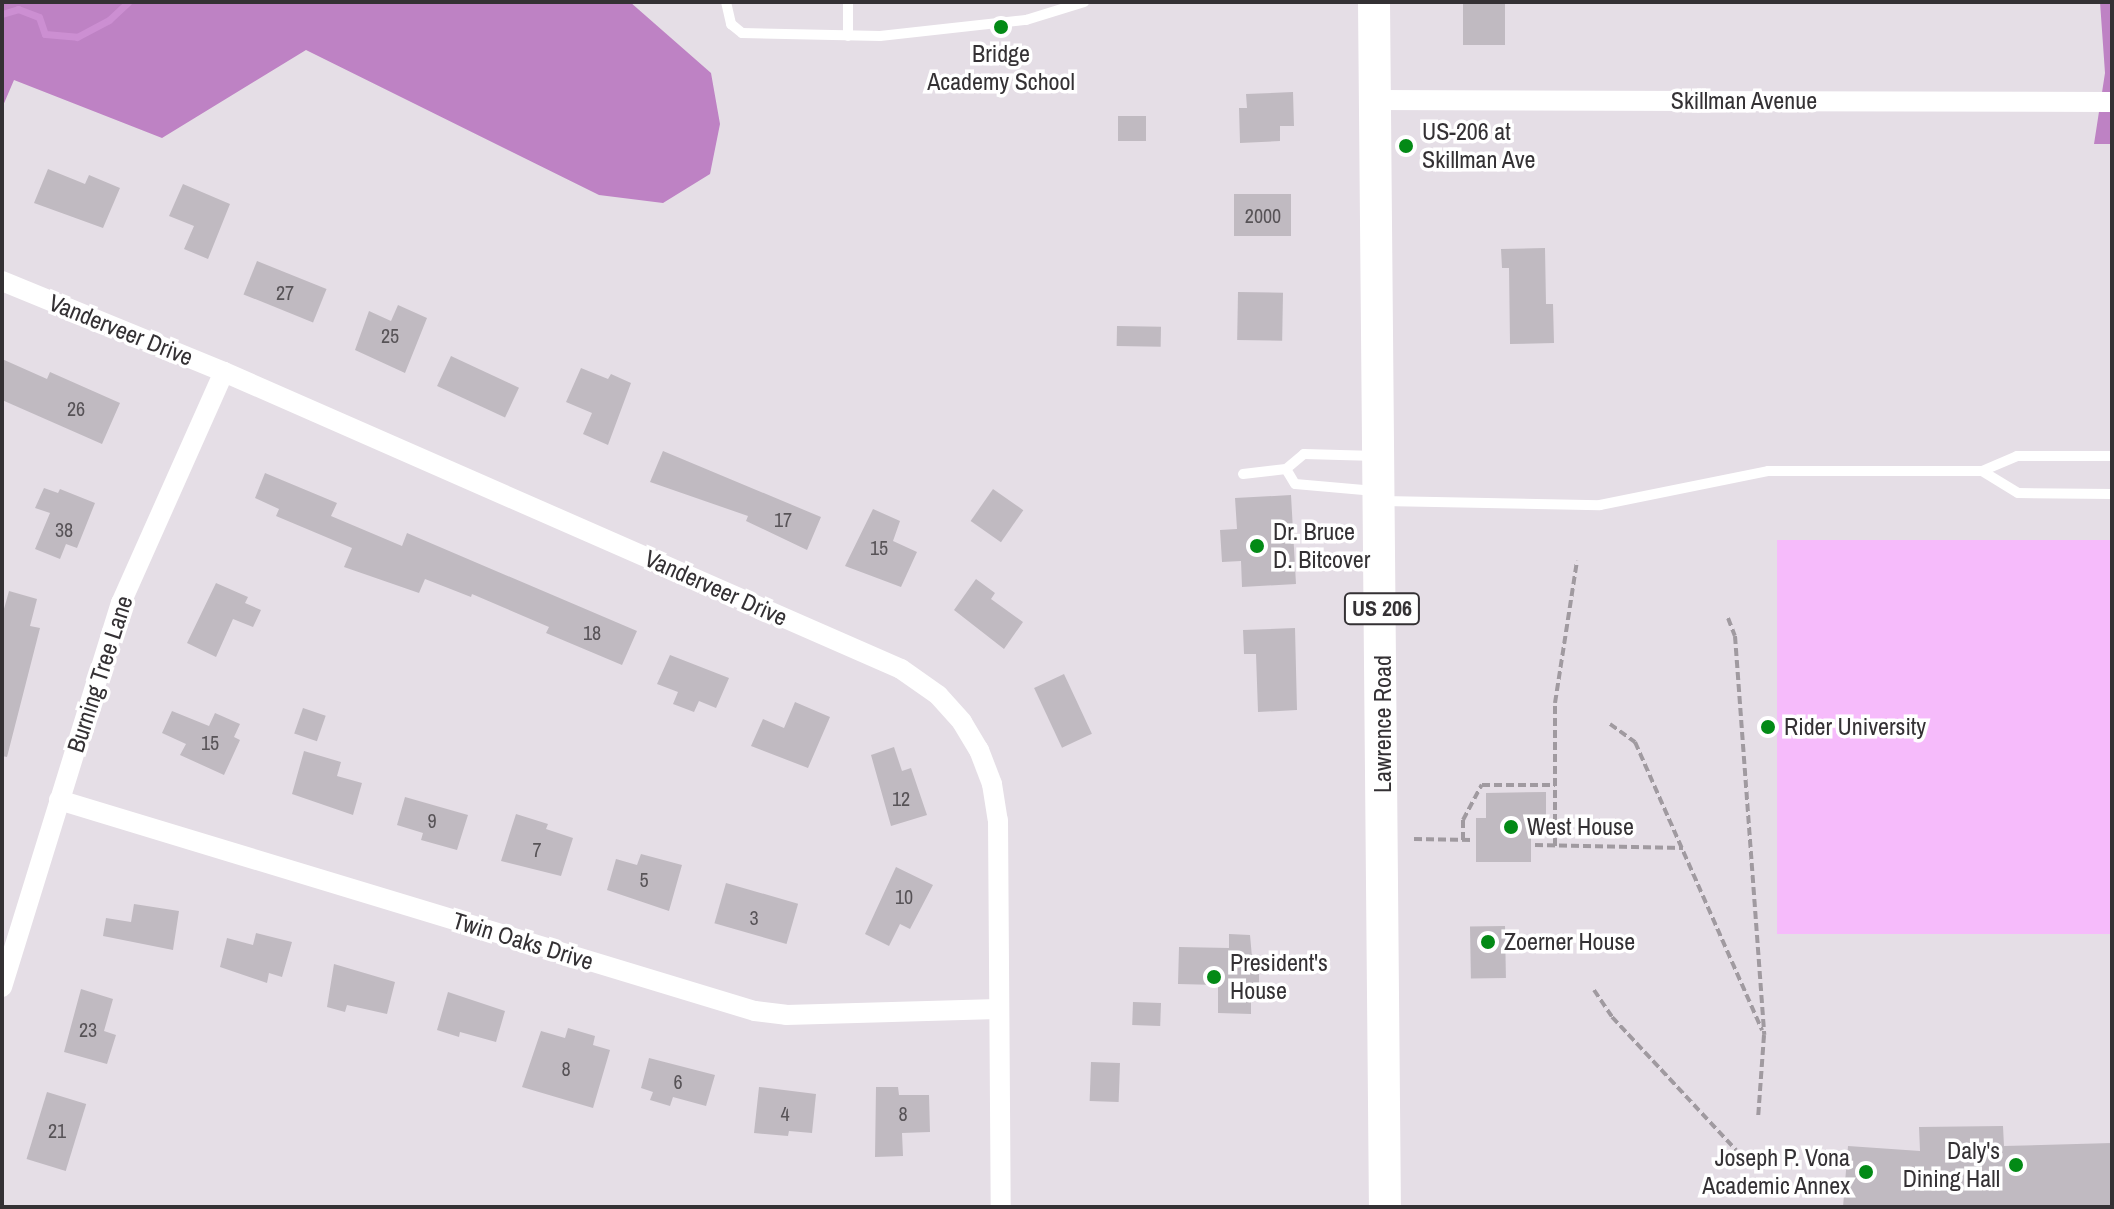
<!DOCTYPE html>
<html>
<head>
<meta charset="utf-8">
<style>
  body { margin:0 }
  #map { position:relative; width:2114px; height:1209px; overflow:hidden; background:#e5dee6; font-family:"Archivo Narrow",sans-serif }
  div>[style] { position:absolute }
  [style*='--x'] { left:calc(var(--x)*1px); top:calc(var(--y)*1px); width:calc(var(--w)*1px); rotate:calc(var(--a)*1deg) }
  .green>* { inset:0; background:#f6bbfb; transform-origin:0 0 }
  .forest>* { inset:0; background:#be82c4 }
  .stream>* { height:7px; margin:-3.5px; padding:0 3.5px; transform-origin:3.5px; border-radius:3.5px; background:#cc8fd2 }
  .building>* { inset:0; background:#c0bac1; transform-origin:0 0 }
  .path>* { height:4px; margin-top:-2px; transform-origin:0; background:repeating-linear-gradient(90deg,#a09aa0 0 8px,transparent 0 12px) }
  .lane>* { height:10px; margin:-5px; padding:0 5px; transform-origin:5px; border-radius:5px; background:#fff }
  .street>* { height:20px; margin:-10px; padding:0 10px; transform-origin:10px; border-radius:10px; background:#fff }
  .primary>* { height:32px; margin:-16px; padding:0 16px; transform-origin:16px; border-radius:16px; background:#fff }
  .dots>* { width:22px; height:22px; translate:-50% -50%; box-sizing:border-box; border:4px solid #fff; border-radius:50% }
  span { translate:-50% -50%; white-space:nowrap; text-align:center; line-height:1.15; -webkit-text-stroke:7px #fff; paint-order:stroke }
  .number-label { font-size:20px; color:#575357 }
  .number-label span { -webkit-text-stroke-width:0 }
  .shield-label span { padding:2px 6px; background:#fff; border:2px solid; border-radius:6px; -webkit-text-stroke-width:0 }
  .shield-label { font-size:22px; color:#343134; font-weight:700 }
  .poi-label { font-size:24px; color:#343134 }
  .left { translate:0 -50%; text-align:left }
  .right { translate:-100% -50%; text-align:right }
  .street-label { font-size:24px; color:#343134 }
  .frame { position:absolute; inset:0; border:4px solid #343134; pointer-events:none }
</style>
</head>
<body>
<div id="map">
  <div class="green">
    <div style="left:2112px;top:540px;width:394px;height:335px;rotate:90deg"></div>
  </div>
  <div class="forest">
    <div style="clip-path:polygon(2px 2px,630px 2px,711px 73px,720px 124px,710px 174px,663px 203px,599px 195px,306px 50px,162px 138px,14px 80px,2px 108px)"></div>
    <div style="clip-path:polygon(2100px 2px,2112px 2px,2112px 144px,2094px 144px,2105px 73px)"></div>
  </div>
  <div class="stream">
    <div style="--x:2;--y:14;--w:17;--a:-17"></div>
    <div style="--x:18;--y:9;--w:22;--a:21"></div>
    <div style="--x:39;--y:17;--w:18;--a:71"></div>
    <div style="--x:45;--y:34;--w:32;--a:5"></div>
    <div style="--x:77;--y:37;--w:36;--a:-28"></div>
    <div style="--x:109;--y:20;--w:26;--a:-43"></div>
  </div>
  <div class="building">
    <div style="left:1463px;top:2px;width:42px;height:43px"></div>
    <div style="clip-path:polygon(1293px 92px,1294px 126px,1280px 126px,1280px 141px,1240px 143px,1239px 108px,1247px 108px,1246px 94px)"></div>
    <div style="left:1118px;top:116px;width:28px;height:25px"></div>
    <div style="clip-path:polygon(48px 169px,85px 184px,89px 175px,120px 188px,103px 228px,34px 203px)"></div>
    <div style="clip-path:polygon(183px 184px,230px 204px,208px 259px,184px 249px,194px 226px,169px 216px)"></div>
    <div style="left:1291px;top:194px;width:42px;height:57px;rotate:90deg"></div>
    <div style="clip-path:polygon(1545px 248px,1546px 304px,1553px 304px,1554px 343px,1510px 344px,1509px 268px,1502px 268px,1501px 249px)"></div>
    <div style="left:257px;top:261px;width:75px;height:36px;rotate:22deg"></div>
    <div style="left:1238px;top:292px;width:45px;height:48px;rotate:1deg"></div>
    <div style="clip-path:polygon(398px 305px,427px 318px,405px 373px,355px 350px,369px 311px,391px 321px)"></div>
    <div style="left:1117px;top:326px;width:44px;height:20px;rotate:1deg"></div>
    <div style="left:451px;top:356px;width:75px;height:33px;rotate:25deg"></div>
    <div style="clip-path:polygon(2px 359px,47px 379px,50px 372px,120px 403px,102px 444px,2px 400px)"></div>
    <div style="clip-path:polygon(581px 368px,608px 379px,611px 374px,631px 383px,608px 445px,583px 434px,592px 413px,566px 402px)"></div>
    <div style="clip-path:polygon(663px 451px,821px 517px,807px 550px,746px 521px,748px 516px,650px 482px)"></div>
    <div style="clip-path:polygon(265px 473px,337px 503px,331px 516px,402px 546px,407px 533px,637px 631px,622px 665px,546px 633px,549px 627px,472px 594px,471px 597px,425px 579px,419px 593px,344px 567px,352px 548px,276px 516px,279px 509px,255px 498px)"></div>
    <div style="clip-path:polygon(44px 488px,58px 493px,60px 489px,95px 503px,77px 548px,66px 544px,60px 559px,35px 549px,50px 513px,35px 508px)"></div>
    <div style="left:993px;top:489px;width:37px;height:39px;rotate:35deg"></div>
    <div style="clip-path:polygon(1291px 495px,1296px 584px,1242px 587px,1241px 561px,1222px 562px,1220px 530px,1237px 529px,1235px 498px)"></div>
    <div style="clip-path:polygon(873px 509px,900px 521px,893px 541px,917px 552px,901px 587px,845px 566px)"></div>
    <div style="clip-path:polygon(976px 579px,995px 593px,991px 599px,1023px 622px,1004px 649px,954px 610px)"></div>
    <div style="clip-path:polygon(216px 583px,248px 597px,245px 603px,261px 610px,253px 627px,233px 619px,216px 657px,187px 643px)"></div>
    <div style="clip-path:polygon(9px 591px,37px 599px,30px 626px,40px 628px,7px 757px,2px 756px,2px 616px)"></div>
    <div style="clip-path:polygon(1295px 628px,1297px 710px,1258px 712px,1256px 654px,1244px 654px,1243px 630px)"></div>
    <div style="clip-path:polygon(670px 655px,729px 678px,716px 708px,699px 701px,694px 712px,673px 704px,678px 692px,657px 684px)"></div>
    <div style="left:1064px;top:674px;width:66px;height:33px;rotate:65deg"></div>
    <div style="clip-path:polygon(795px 702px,830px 717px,808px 768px,751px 746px,763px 719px,784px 728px)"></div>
    <div style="left:303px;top:708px;width:24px;height:27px;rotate:19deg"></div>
    <div style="clip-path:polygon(172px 711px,209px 726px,215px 713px,240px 724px,234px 737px,240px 740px,224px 775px,180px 755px,186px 744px,162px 733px)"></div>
    <div style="clip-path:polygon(894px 747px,902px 771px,911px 768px,927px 815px,891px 826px,871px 755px)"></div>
    <div style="clip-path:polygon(304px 751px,341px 762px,337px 776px,362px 783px,353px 815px,292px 794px)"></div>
    <div style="clip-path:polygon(1546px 792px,1546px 836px,1531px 836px,1531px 862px,1476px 862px,1476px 818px,1486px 818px,1486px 793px)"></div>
    <div style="clip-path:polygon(405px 797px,468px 815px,457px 850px,421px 840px,423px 833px,397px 825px)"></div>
    <div style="clip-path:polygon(516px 814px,548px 824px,546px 829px,573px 838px,561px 876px,501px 861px)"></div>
    <div style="clip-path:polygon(641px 854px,682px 865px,669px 911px,607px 890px,616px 859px,637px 865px)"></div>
    <div style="clip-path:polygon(896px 867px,933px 885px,910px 929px,900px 924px,889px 946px,865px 934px)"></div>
    <div style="left:726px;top:883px;width:75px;height:42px;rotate:16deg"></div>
    <div style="clip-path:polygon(134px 904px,179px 911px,173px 950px,103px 936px,106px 918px,131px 922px)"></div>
    <div style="left:1505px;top:926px;width:52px;height:35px;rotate:89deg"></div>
    <div style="clip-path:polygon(256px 933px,292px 942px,282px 977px,269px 973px,267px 983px,220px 967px,227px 938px,253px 945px)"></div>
    <div style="clip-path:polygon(1229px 934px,1250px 935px,1253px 968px,1259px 969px,1259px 995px,1251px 995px,1251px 1014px,1218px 1013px,1218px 985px,1178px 984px,1179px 947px,1229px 948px)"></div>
    <div style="clip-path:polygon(334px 964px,395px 982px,387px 1014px,347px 1005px,345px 1012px,327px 1007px)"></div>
    <div style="clip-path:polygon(81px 989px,113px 999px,104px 1031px,116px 1035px,107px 1064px,64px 1052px)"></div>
    <div style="clip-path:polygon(448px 992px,505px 1011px,496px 1042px,460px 1032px,459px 1037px,437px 1030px)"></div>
    <div style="left:1133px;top:1002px;width:28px;height:23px;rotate:2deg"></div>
    <div style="clip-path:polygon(568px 1028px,595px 1036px,593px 1045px,610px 1050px,593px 1108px,522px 1087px,541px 1031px,565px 1038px)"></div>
    <div style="clip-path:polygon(649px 1058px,715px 1075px,706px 1106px,673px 1097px,670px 1106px,650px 1100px,653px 1092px,641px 1088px)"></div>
    <div style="left:1091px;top:1062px;width:29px;height:39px;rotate:2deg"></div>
    <div style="clip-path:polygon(759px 1087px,816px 1094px,812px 1133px,789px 1131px,788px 1136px,754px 1133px)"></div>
    <div style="clip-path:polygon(876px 1087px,898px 1087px,899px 1095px,929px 1095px,930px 1132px,902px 1133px,903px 1156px,875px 1157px)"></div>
    <div style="left:47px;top:1092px;width:41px;height:70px;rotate:17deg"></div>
    <div style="clip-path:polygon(2003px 1126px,2004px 1146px,2112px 1143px,2112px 1207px,1843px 1207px,1848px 1146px,1920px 1151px,1919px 1127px)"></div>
  </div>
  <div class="path">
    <div style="--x:1728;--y:618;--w:19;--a:69"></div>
    <div style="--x:1735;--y:636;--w:400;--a:85.8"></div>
    <div style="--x:1764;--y:1035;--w:83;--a:94.1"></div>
    <div style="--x:1610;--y:724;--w:31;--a:36"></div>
    <div style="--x:1635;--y:742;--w:315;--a:66.2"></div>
    <div style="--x:1414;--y:839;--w:58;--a:1"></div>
    <div style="--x:1463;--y:840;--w:20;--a:-90"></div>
    <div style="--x:1463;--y:820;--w:40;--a:-62"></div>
    <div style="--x:1482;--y:785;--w:73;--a:0"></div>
    <div style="--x:1535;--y:845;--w:148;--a:1.2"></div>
    <div style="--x:1555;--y:846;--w:143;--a:-90"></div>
    <div style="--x:1555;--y:703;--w:144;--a:-81.2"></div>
    <div style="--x:1594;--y:990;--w:32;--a:56"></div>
    <div style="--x:1612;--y:1017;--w:182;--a:47"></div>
  </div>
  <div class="lane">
    <div style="--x:726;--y:2;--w:23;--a:77"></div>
    <div style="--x:731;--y:24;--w:14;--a:39"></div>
    <div style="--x:742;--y:33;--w:138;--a:1.2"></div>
    <div style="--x:880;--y:36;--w:147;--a:-6.3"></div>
    <div style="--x:1026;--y:20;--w:61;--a:-17.2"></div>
    <div style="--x:848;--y:2;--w:34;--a:90"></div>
    <div style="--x:1982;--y:471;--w:42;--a:31.4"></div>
    <div style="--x:2018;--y:493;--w:94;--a:0.6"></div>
    <div style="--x:1243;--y:474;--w:43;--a:-6.6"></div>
    <div style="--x:1375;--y:491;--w:80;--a:-175"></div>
    <div style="--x:1295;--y:484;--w:17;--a:-121"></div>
    <div style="--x:1286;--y:469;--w:23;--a:-40"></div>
    <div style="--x:1304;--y:454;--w:72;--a:1.6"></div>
    <div style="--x:1383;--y:501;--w:217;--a:1.1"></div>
    <div style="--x:1600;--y:505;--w:171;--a:-11.4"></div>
    <div style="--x:1768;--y:471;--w:214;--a:0"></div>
    <div style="--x:1982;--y:471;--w:38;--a:-23"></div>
    <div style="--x:2017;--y:456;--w:95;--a:0"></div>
  </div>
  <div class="street">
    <div style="--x:1375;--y:100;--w:737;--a:0.16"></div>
    <div style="--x:2;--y:281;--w:240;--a:22.3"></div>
    <div style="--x:224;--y:372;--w:739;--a:23.69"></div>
    <div style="--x:901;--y:669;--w:45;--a:35.1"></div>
    <div style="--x:938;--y:695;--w:36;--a:48"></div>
    <div style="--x:962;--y:722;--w:33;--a:59"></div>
    <div style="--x:979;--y:750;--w:36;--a:69"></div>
    <div style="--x:992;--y:784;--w:36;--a:81"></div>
    <div style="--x:998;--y:820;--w:387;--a:89.6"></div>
    <div style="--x:59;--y:800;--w:727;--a:16.87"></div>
    <div style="--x:755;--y:1011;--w:31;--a:7"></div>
    <div style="--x:786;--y:1015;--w:212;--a:-1.6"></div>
    <div style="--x:2;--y:987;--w:402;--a:-72.8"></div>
    <div style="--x:121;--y:603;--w:253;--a:-66"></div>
  </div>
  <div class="primary">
    <div style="--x:1374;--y:2;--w:1205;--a:89.48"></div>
  </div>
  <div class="dots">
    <div style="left:1001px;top:27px;background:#038a16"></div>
    <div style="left:1406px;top:146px;background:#038a16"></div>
    <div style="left:1257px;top:546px;background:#038a16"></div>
    <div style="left:1768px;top:727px;background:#038a16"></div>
    <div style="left:1511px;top:827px;background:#038a16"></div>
    <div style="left:1488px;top:942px;background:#038a16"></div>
    <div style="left:1214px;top:977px;background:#038a16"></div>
    <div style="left:2016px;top:1165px;background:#038a16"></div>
    <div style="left:1866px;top:1172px;background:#038a16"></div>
  </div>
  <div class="number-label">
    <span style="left:1263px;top:215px">2000</span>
    <span style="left:285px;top:292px">27</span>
    <span style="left:390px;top:335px">25</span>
    <span style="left:76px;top:408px">26</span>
    <span style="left:783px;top:519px">17</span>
    <span style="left:64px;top:529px">38</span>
    <span style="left:879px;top:547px">15</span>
    <span style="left:592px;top:632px">18</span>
    <span style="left:210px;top:742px">15</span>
    <span style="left:901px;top:798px">12</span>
    <span style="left:432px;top:820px">9</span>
    <span style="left:537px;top:849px">7</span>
    <span style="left:644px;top:879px">5</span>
    <span style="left:904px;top:896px">10</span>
    <span style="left:754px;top:917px">3</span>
    <span style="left:88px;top:1029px">23</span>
    <span style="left:566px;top:1068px">8</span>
    <span style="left:678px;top:1081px">6</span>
    <span style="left:785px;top:1113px">4</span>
    <span style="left:903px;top:1113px">8</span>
    <span style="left:57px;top:1130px">21</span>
  </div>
  <div class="shield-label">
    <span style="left:1382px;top:609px">US 206</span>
  </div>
  <div class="poi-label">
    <span style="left:1001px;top:68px">Bridge<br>Academy School</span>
    <span class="left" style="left:1422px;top:146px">US-206 at<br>Skillman Ave</span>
    <span class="left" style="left:1273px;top:546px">Dr. Bruce<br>D. Bitcover</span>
    <span class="left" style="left:1784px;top:727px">Rider University</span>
    <span class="left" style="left:1527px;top:827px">West House</span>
    <span class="left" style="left:1504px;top:942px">Zoerner House</span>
    <span class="left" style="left:1230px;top:977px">President's<br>House</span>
    <span class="right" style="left:2000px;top:1165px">Daly's<br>Dining Hall</span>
    <span class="right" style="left:1850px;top:1172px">Joseph P. Vona<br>Academic Annex</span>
  </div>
  <div class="street-label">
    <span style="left:1744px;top:101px">Skillman Avenue</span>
    <span style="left:121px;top:330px;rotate:22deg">Vanderveer Drive</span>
    <span style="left:716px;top:588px;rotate:24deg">Vanderveer Drive</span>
    <span style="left:100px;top:674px;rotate:-72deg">Burning Tree Lane</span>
    <span style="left:1383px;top:724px;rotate:-90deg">Lawrence Road</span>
    <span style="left:523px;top:941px;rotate:17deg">Twin Oaks Drive</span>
  </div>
  <div class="frame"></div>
</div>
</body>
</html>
